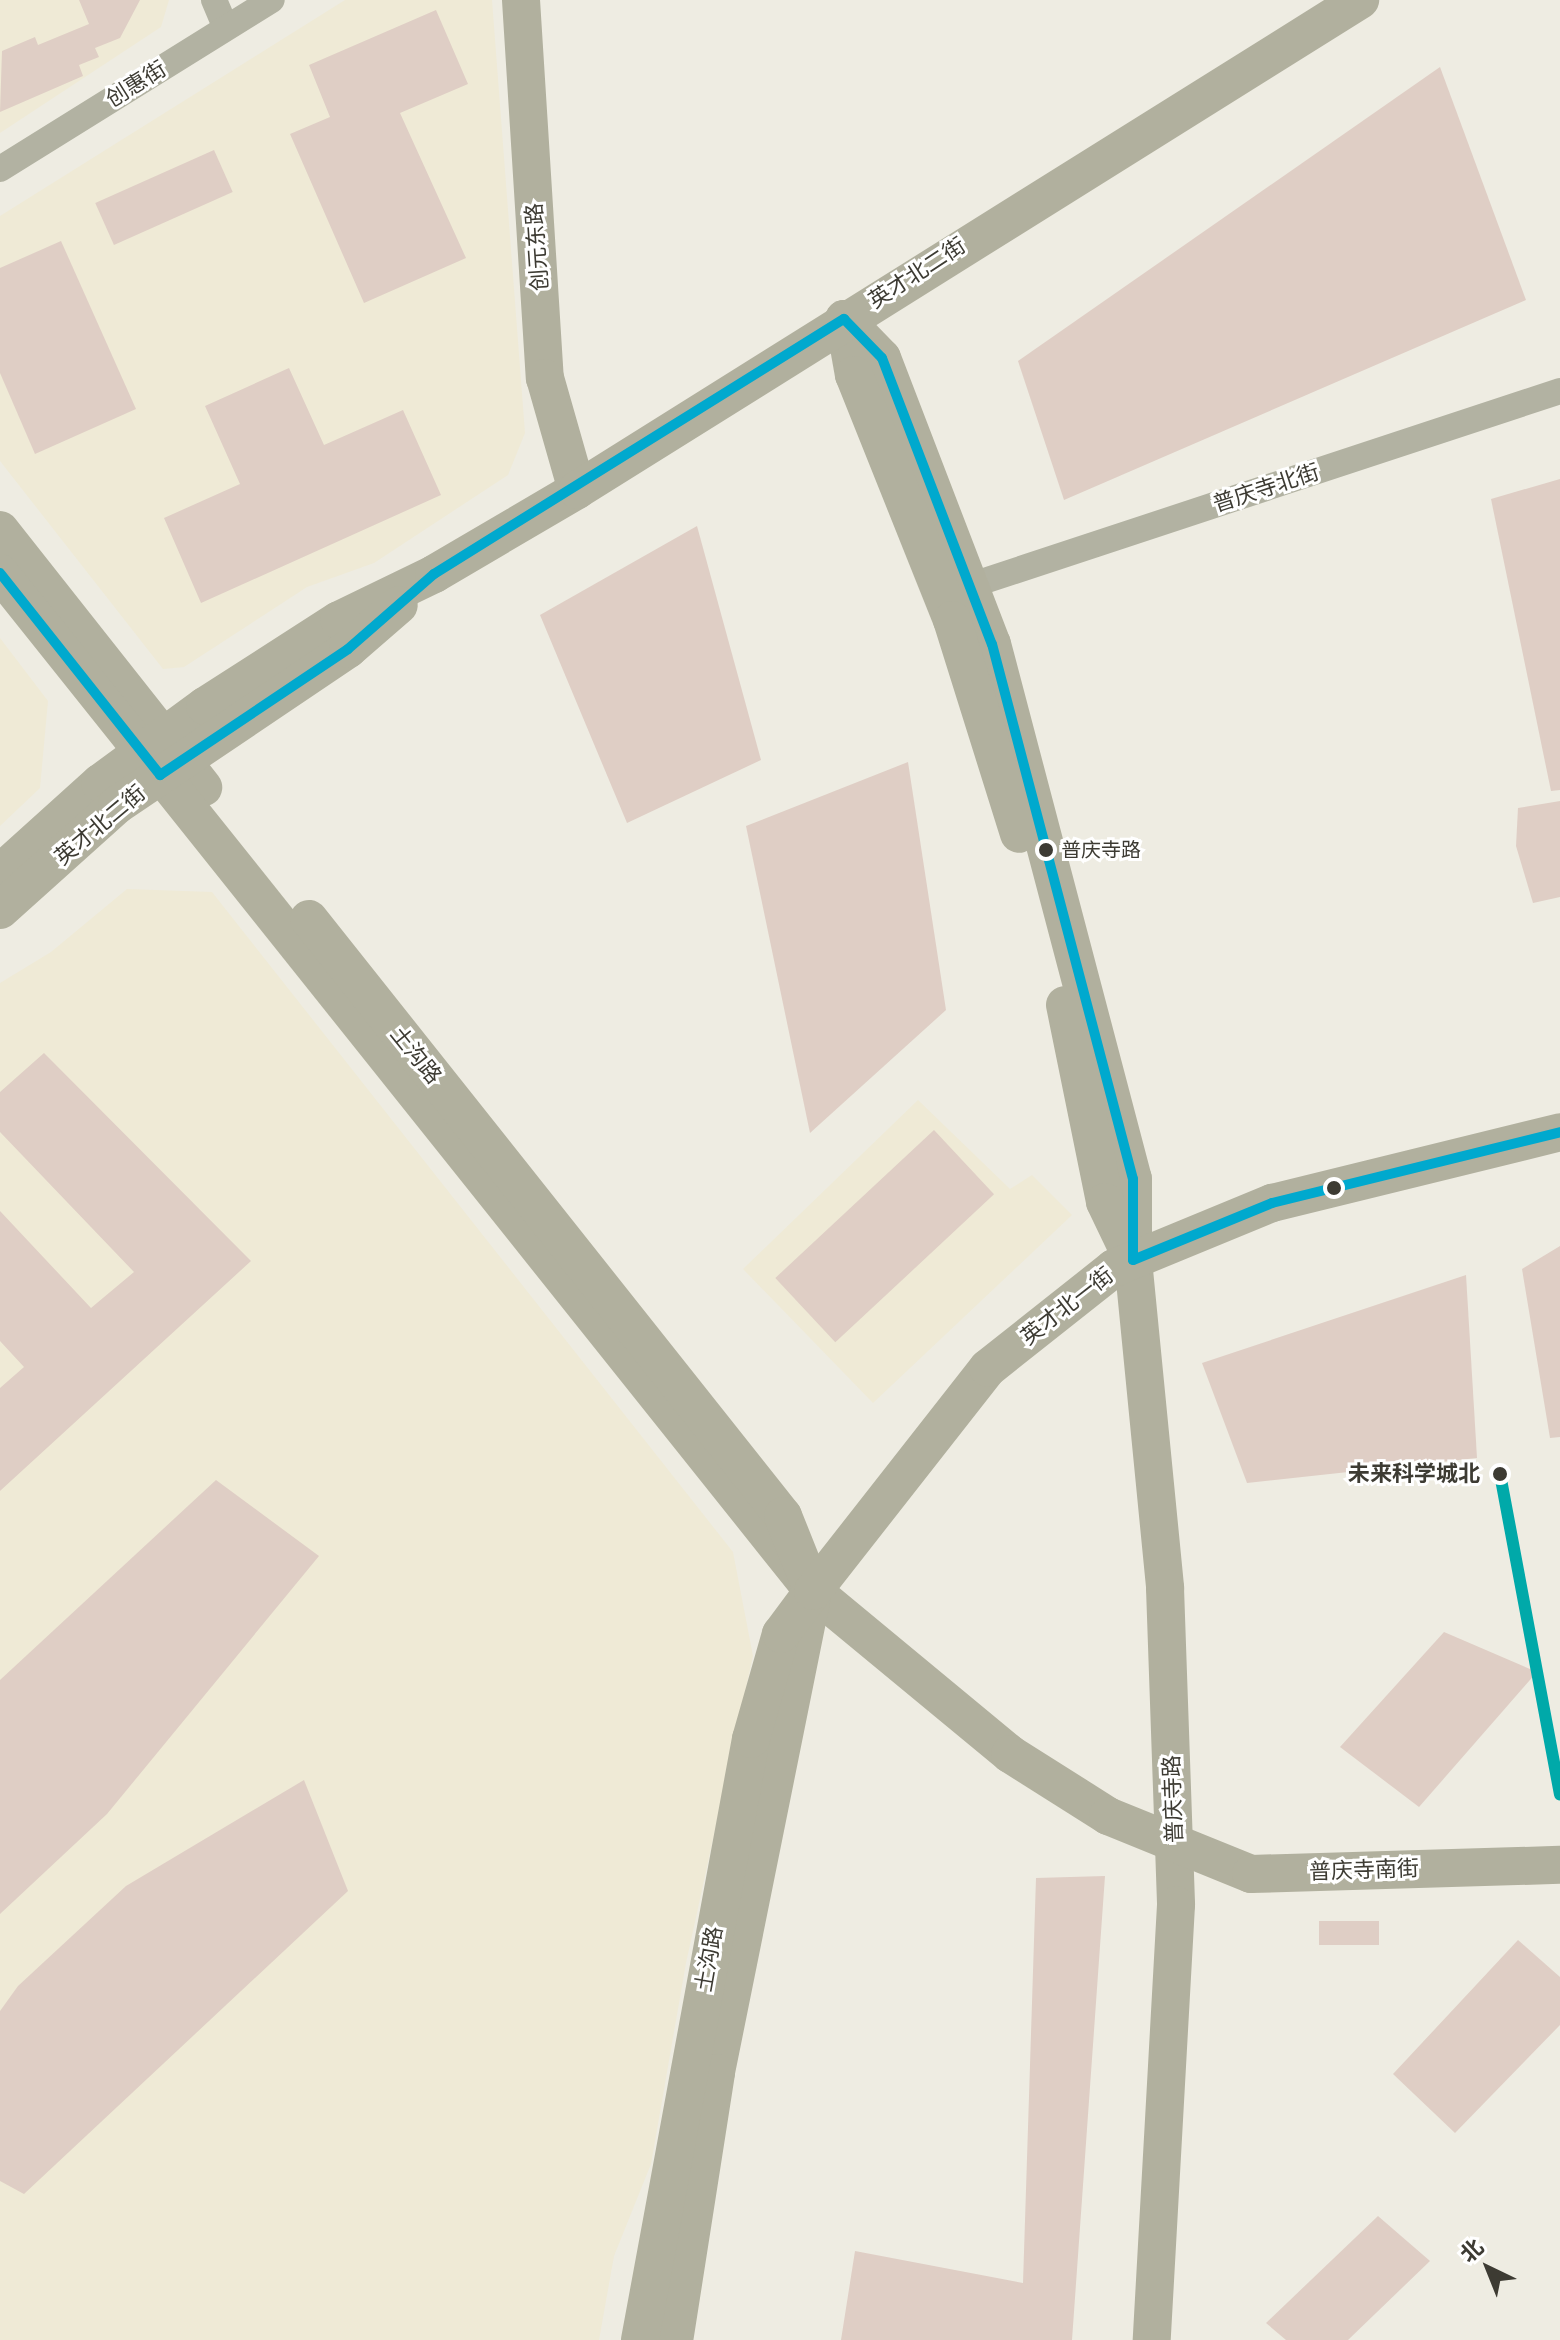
<!DOCTYPE html>
<html>
<head>
<meta charset="utf-8">
<style>
  body { margin:0 }
  #map { position:relative; width:1560px; height:2340px; overflow:hidden; background:#eeece2; font-family:Inter,"Noto Sans SC",sans-serif }
  div>[style] { position:absolute }
  [style*='--x'] { left:calc(var(--x)*1px); top:calc(var(--y)*1px); width:calc(var(--w)*1px); rotate:calc(var(--a)*1deg) }
  .built>* { inset:0; background:#efead6 }
  .building>* { inset:0; background:#dfcec5; transform-origin:0 0 }
  .street>* { height:26px; margin:-13px; padding:0 13px; transform-origin:13px; border-radius:13px; background:#b2b2a2 }
  .secondary>* { height:38px; margin:-19px; padding:0 19px; transform-origin:19px; border-radius:19px; background:#b1b09e }
  .bus-1>* { height:10px; margin:-5px; padding:0 5px; transform-origin:5px; border-radius:5px; background:#00a9ce }
  .metro-1>* { height:12px; margin:-6px; padding:0 6px; transform-origin:6px; border-radius:6px; background:#00a9a9 }
  .dots>* { width:22px; height:22px; translate:-50% -50%; box-sizing:border-box; border:4px solid #fff; border-radius:50% }
  span { translate:-50% -50%; white-space:nowrap; text-align:center; line-height:1.15; -webkit-text-stroke:6px #fff; paint-order:stroke }
  .bus-label { font-size:20px; color:#3d3b33 }
  .left { translate:0 -50%; text-align:left }
  .street-label { font-size:22px; color:#3d3b33 }
  .stop-label { font-size:22px; color:#3d3b33; font-weight:700 }
  .right { translate:-100% -50%; text-align:right }
  .north { position:absolute; left:1448px; top:2228px; width:80px; height:80px; -webkit-text-stroke:6px #fff; paint-order:stroke; rotate:317deg; font-size:22px; font-weight:700; line-height:32px; text-align:center; color:#3d3b33 }
  .north::after { content:''; display:block; margin:auto; width:28px; height:36px; background:#3d3b33; clip-path:polygon(50% 0,100% 100%,50% 72%,0 100%) }
</style>
</head>
<body>
<div id="map">
  <div class="built">
    <div style="clip-path:polygon(0 0,169px 0,161px 27px,0 133px)"></div>
    <div style="clip-path:polygon(345px 0,492px 0,525px 433px,508px 475px,374px 563px,307px 587px,184px 667px,163px 669px,0 461px,0 216px)"></div>
    <div style="clip-path:polygon(0 638px,48px 701px,40px 788px,0 826px)"></div>
    <div style="clip-path:polygon(127px 889px,212px 892px,733px 1552px,753px 1656px,686px 1963px,651px 2164px,614px 2256px,599px 2340px,0 2340px,0 983px,51px 952px)"></div>
    <div style="clip-path:polygon(918px 1100px,1010px 1189px,1032px 1175px,1072px 1215px,873px 1403px,743px 1269px)"></div>
  </div>
  <div class="building">
    <div style="clip-path:polygon(79px 0,140px 0,120px 38px,95px 48px,99px 57px,79px 65px,83px 76px,0 112px,2px 51px,35px 37px,38px 45px,89px 24px)"></div>
    <div style="clip-path:polygon(436px 10px,468px 84px,400px 113px,466px 258px,364px 303px,290px 134px,330px 117px,309px 65px)"></div>
    <div style="clip-path:polygon(1440px 67px,1526px 300px,1064px 500px,1018px 361px)"></div>
    <div style="left:214px;top:150px;width:46px;height:130px;rotate:66deg"></div>
    <div style="clip-path:polygon(61px 241px,136px 409px,35px 454px,0 373px,0 268px)"></div>
    <div style="clip-path:polygon(289px 368px,324px 445px,403px 410px,441px 495px,201px 603px,164px 518px,240px 484px,205px 406px)"></div>
    <div style="clip-path:polygon(1560px 479px,1560px 790px,1551px 791px,1491px 499px)"></div>
    <div style="clip-path:polygon(697px 526px,761px 760px,627px 823px,540px 615px)"></div>
    <div style="clip-path:polygon(908px 762px,946px 1010px,810px 1133px,746px 826px)"></div>
    <div style="clip-path:polygon(1560px 801px,1560px 897px,1533px 903px,1516px 846px,1518px 808px)"></div>
    <div style="clip-path:polygon(44px 1053px,251px 1261px,0 1491px,0 1388px,24px 1367px,0 1341px,0 1211px,91px 1308px,134px 1272px,0 1132px,0 1092px)"></div>
    <div style="left:934px;top:1130px;width:88px;height:217px;rotate:47deg"></div>
    <div style="clip-path:polygon(1560px 1246px,1560px 1437px,1550px 1438px,1522px 1269px)"></div>
    <div style="clip-path:polygon(1466px 1275px,1477px 1458px,1247px 1483px,1202px 1363px)"></div>
    <div style="clip-path:polygon(216px 1480px,319px 1556px,107px 1814px,0 1914px,0 1680px)"></div>
    <div style="clip-path:polygon(1444px 1632px,1537px 1672px,1419px 1807px,1340px 1747px)"></div>
    <div style="clip-path:polygon(304px 1780px,348px 1891px,24px 2194px,0 2181px,0 2011px,18px 1986px,126px 1886px)"></div>
    <div style="clip-path:polygon(1105px 1876px,1072px 2340px,841px 2340px,855px 2251px,1023px 2283px,1036px 1878px)"></div>
    <div style="left:1319px;top:1921px;width:60px;height:24px"></div>
    <div style="clip-path:polygon(1518px 1940px,1560px 1977px,1560px 2025px,1455px 2133px,1393px 2074px)"></div>
    <div style="clip-path:polygon(1378px 2216px,1430px 2261px,1348px 2340px,1286px 2340px,1266px 2323px)"></div>
  </div>
  <div class="street">
    <div style="--x:214;--y:0;--w:30;--a:67"></div>
    <div style="--x:0;--y:169;--w:320;--a:-31.9"></div>
    <div style="--x:972;--y:585;--w:619;--a:-18.26"></div>
  </div>
  <div class="secondary">
    <div style="--x:521;--y:0;--w:379;--a:86.4"></div>
    <div style="--x:545;--y:378;--w:116;--a:74.1"></div>
    <div style="--x:844;--y:319;--w:54;--a:45.7"></div>
    <div style="--x:882;--y:358;--w:306;--a:69"></div>
    <div style="--x:992;--y:644;--w:553;--a:75.24"></div>
    <div style="--x:1133;--y:1179;--w:81;--a:90"></div>
    <div style="--x:1133;--y:1260;--w:330;--a:84.4"></div>
    <div style="--x:1165;--y:1588;--w:317;--a:88"></div>
    <div style="--x:1176;--y:1905;--w:436;--a:93.2"></div>
    <div style="--x:844;--y:319;--w:57;--a:79.9"></div>
    <div style="--x:854;--y:375;--w:264;--a:68.2"></div>
    <div style="--x:952;--y:620;--w:224;--a:72.6"></div>
    <div style="--x:0;--y:530;--w:328;--a:51.7"></div>
    <div style="--x:0;--y:573;--w:1303;--a:51.39"></div>
    <div style="--x:813;--y:1591;--w:256;--a:39.6"></div>
    <div style="--x:1010;--y:1754;--w:116;--a:32.3"></div>
    <div style="--x:1108;--y:1816;--w:154;--a:22.1"></div>
    <div style="--x:1251;--y:1874;--w:309;--a:-1.7"></div>
    <div style="--x:0;--y:873;--w:135;--a:-42"></div>
    <div style="--x:100;--y:783;--w:130;--a:-36.3"></div>
    <div style="--x:205;--y:706;--w:159;--a:-32.7"></div>
    <div style="--x:339;--y:620;--w:106;--a:-25.8"></div>
    <div style="--x:434;--y:574;--w:166;--a:-30.4"></div>
    <div style="--x:577;--y:490;--w:924;--a:-32.04"></div>
    <div style="--x:0;--y:910;--w:157;--a:-41.9"></div>
    <div style="--x:117;--y:805;--w:279;--a:-34"></div>
    <div style="--x:348;--y:649;--w:67;--a:-40.8"></div>
    <div style="--x:309;--y:919;--w:762;--a:51.55"></div>
    <div style="--x:783;--y:1516;--w:81;--a:68.2"></div>
    <div style="--x:813;--y:1591;--w:492;--a:101.4"></div>
    <div style="--x:716;--y:2073;--w:270;--a:98.9"></div>
    <div style="--x:1065;--y:1005;--w:201;--a:78.5"></div>
    <div style="--x:1105;--y:1202;--w:53;--a:64.4"></div>
    <div style="--x:640;--y:2340;--w:611;--a:-79.54"></div>
    <div style="--x:751;--y:1739;--w:109;--a:-74.1"></div>
    <div style="--x:781;--y:1634;--w:54;--a:-53.3"></div>
    <div style="--x:813;--y:1591;--w:283;--a:-51.9"></div>
    <div style="--x:988;--y:1368;--w:161;--a:-38.4"></div>
    <div style="--x:1114;--y:1268;--w:171;--a:-22.4"></div>
    <div style="--x:1272;--y:1203;--w:297;--a:-13.8"></div>
  </div>
  <div class="bus-1">
    <div style="--x:844;--y:319;--w:54;--a:45.7"></div>
    <div style="--x:882;--y:358;--w:306;--a:69"></div>
    <div style="--x:992;--y:644;--w:553;--a:75.24"></div>
    <div style="--x:1133;--y:1179;--w:81;--a:90"></div>
    <div style="--x:0;--y:573;--w:258;--a:51.6"></div>
    <div style="--x:160;--y:775;--w:226;--a:-33.8"></div>
    <div style="--x:348;--y:649;--w:114;--a:-41.1"></div>
    <div style="--x:434;--y:574;--w:483;--a:-31.9"></div>
    <div style="--x:1133;--y:1260;--w:150;--a:-22.3"></div>
    <div style="--x:1272;--y:1203;--w:297;--a:-13.8"></div>
  </div>
  <div class="metro-1">
    <div style="--x:1500;--y:1474;--w:326;--a:79.4"></div>
  </div>
  <div class="dots">
    <div style="left:1046px;top:850px;background:#3d3b33"></div>
    <div style="left:1334px;top:1188px;background:#3d3b33"></div>
    <div style="left:1500px;top:1474px;background:#3d3b33"></div>
  </div>
  <div class="bus-label">
    <span class="left" style="left:1061px;top:850px">普庆寺路</span>
  </div>
  <div class="street-label">
    <span style="left:136px;top:84px;rotate:-32deg">创惠街</span>
    <span style="left:537px;top:247px;rotate:-94deg">创元东路</span>
    <span style="left:917px;top:273px;rotate:-33deg">英才北二街</span>
    <span style="left:1266px;top:488px;rotate:-18deg">普庆寺北街</span>
    <span style="left:100px;top:825px;rotate:-40deg">英才北二街</span>
    <span style="left:416px;top:1055px;rotate:51deg">土沟路</span>
    <span style="left:1067px;top:1306px;rotate:-38deg">英才北一街</span>
    <span style="left:1173px;top:1799px;rotate:-92deg">普庆寺路</span>
    <span style="left:1364px;top:1870px;rotate:-2deg">普庆寺南街</span>
    <span style="left:709px;top:1959px;rotate:-80deg">土沟路</span>
  </div>
  <div class="stop-label">
    <span class="right" style="left:1480px;top:1474px">未来科学城北</span>
  </div>
  <div class="north">北</div>
</div>
</body>
</html>
